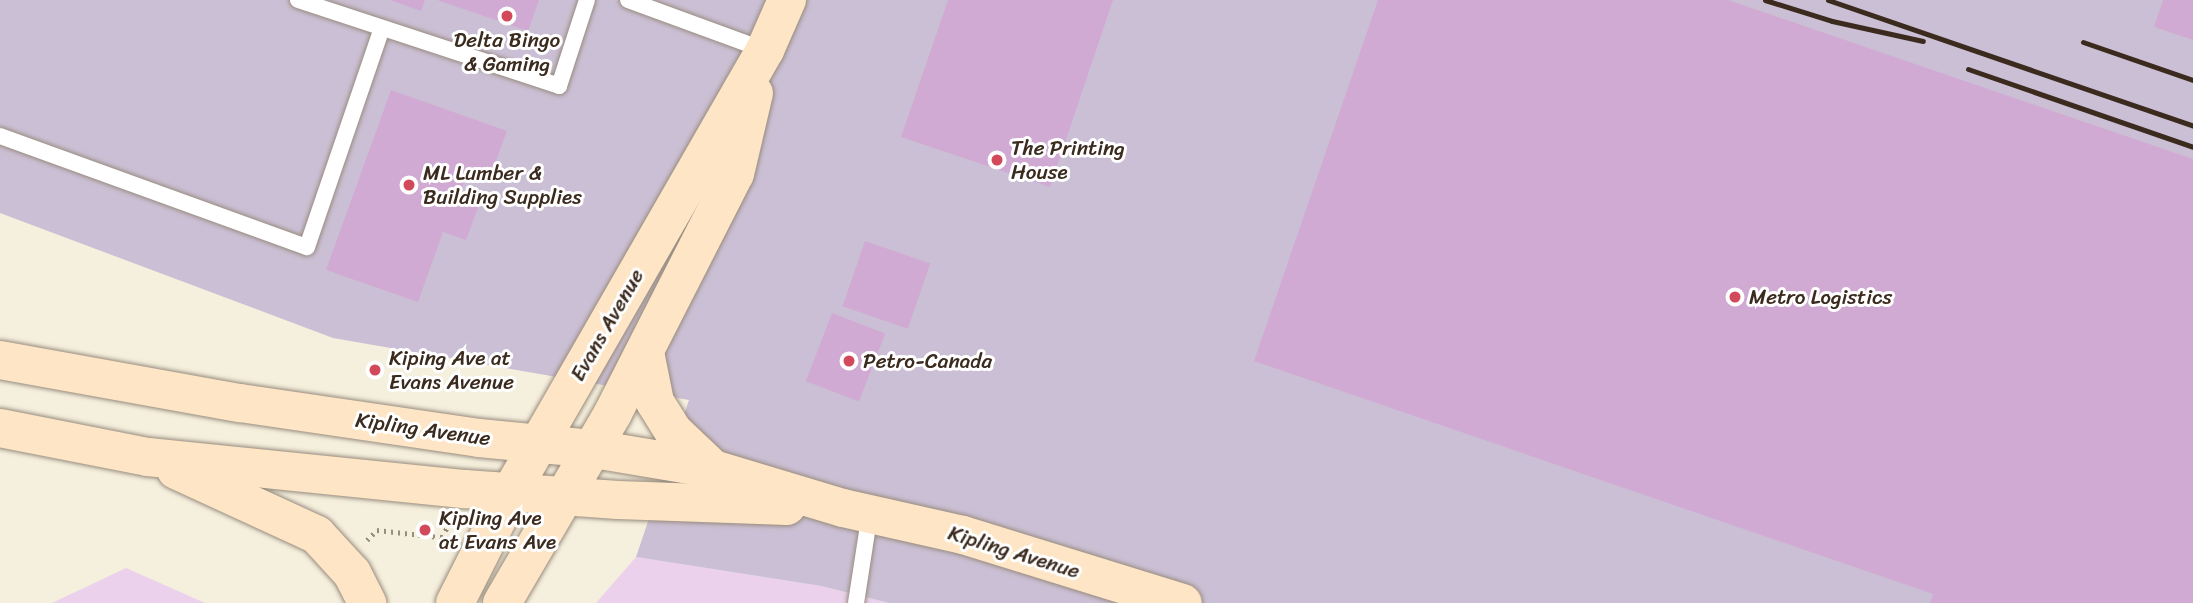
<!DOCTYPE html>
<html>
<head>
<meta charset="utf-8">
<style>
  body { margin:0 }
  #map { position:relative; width:2193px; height:603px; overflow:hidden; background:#f5efdd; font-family:Sriracha,sans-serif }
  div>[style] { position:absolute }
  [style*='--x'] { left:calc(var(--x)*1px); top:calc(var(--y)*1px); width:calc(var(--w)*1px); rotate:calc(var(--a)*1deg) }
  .built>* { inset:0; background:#ebd1eb }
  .industrial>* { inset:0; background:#cbbfd5 }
  .building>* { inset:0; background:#d1aad4; transform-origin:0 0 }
  .path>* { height:4.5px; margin-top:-2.25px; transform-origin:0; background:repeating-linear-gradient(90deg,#988c7e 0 2px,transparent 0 7px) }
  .roads { filter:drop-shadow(0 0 2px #988c7e) drop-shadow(0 0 2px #988c7e) }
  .lane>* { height:16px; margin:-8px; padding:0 8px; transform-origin:8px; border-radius:8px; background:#fff }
  .secondary>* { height:38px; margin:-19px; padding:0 19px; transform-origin:19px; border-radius:19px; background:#fde5c5 }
  .rail>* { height:5px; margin:-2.5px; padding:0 2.5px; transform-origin:2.5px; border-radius:2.5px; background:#3b2a1e }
  .dots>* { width:19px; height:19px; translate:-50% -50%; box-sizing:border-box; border:4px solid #fff; border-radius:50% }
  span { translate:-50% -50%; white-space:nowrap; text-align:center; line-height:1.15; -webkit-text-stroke:6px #fff; paint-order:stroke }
  .poi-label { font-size:21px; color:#3b2a1e }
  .left { translate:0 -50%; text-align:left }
  .street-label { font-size:21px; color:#3b2a1e }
</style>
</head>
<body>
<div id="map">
  <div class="built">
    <div style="clip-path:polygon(636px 557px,821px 586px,889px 603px,596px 603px)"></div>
    <div style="clip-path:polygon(126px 568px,205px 603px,52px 603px)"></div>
  </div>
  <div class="industrial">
    <div style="clip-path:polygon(0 0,2193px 0,2193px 603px,889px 603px,821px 586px,636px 557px,689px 400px,333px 338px,0 213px)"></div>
  </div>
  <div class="building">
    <div style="clip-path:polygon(390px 0,425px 0,421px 11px)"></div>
    <div style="clip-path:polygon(437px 0,539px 0,528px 31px)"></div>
    <div style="clip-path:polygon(948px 0,1113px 0,1050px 187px,901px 137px)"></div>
    <div style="clip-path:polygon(1378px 0,1728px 0,2193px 159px,2193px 603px,1930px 603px,1933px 594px,1254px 361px)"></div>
    <div style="clip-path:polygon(2163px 0,2193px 0,2193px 40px,2154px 27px)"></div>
    <div style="clip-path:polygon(391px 90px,507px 131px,491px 174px,470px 166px,458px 197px,479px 205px,466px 240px,443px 232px,418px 302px,326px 270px)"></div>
    <div style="left:865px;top:241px;width:69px;height:69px;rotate:19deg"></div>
    <div style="left:832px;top:313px;width:57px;height:73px;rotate:21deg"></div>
  </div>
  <div class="path">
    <div style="--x:442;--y:537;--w:11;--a:-63"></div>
    <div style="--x:367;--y:540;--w:14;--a:-45"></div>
    <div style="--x:377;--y:530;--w:71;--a:6.4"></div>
  </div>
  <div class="roads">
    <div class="lane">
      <div style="--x:298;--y:0;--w:275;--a:18.2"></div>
      <div style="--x:559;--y:86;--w:90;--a:-72"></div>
      <div style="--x:628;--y:0;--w:146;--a:20.1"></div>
      <div style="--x:0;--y:136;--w:326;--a:19.9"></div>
      <div style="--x:307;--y:247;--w:231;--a:-71.1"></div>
      <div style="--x:856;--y:603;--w:91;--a:-81.2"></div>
    </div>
    <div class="secondary">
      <div style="--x:645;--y:352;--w:51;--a:78.7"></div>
      <div style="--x:655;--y:402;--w:34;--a:58"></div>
      <div style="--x:673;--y:431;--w:55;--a:43.5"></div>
      <div style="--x:0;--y:360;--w:244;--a:10.2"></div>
      <div style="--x:240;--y:403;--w:242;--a:8.3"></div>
      <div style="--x:479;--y:438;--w:116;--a:5.5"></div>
      <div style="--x:594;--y:449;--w:121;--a:9.5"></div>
      <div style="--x:713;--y:469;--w:136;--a:16.7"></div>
      <div style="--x:843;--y:508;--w:123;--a:12.7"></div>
      <div style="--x:963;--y:535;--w:230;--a:17.2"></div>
      <div style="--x:0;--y:428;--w:151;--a:11.1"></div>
      <div style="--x:148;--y:457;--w:319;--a:5.8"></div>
      <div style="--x:465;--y:489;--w:153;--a:4.1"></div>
      <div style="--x:618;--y:500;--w:169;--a:2"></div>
      <div style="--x:176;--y:470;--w:155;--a:24.7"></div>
      <div style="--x:317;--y:535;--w:52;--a:47.4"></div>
      <div style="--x:352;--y:573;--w:34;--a:63"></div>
      <div style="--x:455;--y:603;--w:127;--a:-63.2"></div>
      <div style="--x:512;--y:490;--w:508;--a:-60.1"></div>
      <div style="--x:765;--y:50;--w:55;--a:-66.3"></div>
      <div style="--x:502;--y:603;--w:220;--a:-59.7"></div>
      <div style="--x:613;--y:413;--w:268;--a:-63"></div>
      <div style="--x:735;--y:174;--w:83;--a:-76.8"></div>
    </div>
  </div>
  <div class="rail">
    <div style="--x:1765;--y:0;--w:70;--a:17.4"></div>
    <div style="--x:1832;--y:21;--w:93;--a:12.4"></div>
    <div style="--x:1828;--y:0;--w:386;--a:19"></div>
    <div style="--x:2083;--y:42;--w:116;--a:19.1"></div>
    <div style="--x:1968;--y:69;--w:238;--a:19.1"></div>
  </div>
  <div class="dots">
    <div style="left:507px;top:16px;background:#d1495b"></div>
    <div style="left:997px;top:160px;background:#d1495b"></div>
    <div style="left:409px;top:185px;background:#d1495b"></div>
    <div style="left:1735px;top:297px;background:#d1495b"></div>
    <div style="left:849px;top:361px;background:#d1495b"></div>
    <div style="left:375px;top:370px;background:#d1495b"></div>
    <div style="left:425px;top:530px;background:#d1495b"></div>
  </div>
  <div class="poi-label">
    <span style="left:507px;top:52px">Delta Bingo<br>&amp; Gaming</span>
    <span class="left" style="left:1011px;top:160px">The Printing<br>House</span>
    <span class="left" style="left:423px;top:185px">ML Lumber &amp;<br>Building Supplies</span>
    <span class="left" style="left:1749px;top:297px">Metro Logistics</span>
    <span class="left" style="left:389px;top:370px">Kiping Ave at<br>Evans Avenue</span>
    <span class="left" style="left:863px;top:361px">Petro-Canada</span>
    <span class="left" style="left:439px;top:530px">Kipling Ave<br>at Evans Ave</span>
  </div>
  <div class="street-label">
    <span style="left:607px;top:325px;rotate:-60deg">Evans Avenue</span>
    <span style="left:423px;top:429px;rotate:8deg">Kipling Avenue</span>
    <span style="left:1014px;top:552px;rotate:17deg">Kipling Avenue</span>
  </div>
</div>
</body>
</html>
